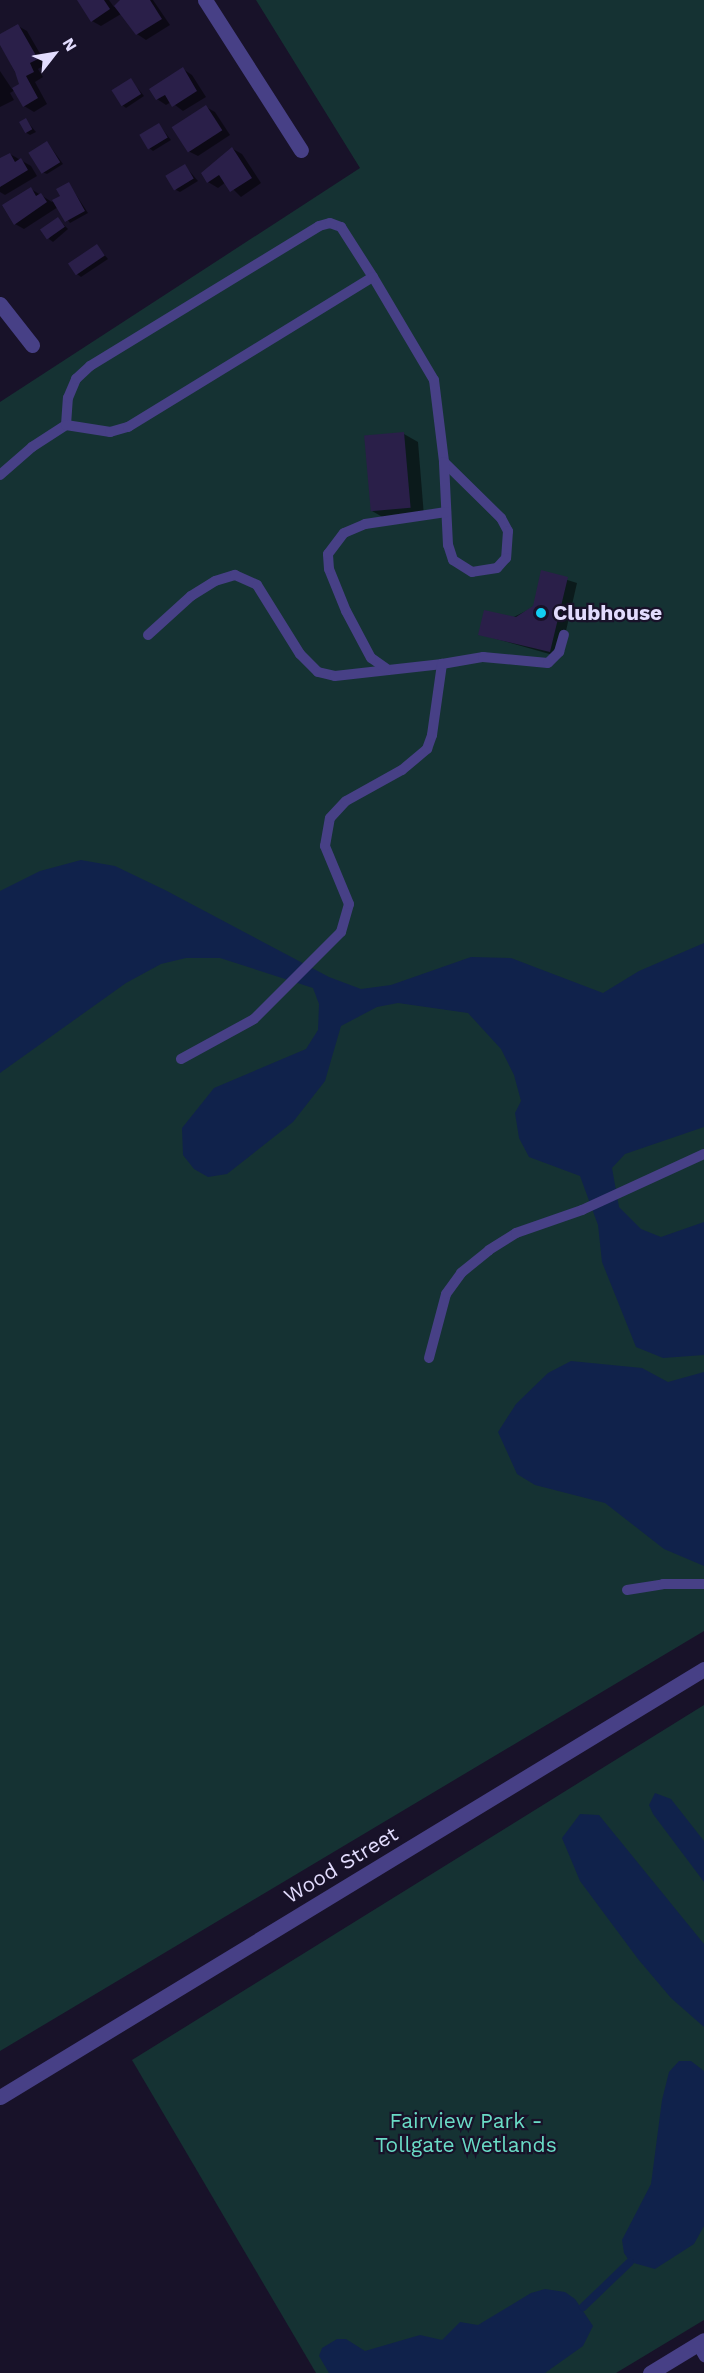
<!DOCTYPE html>
<html>
<head>
<meta charset="utf-8">
<style>
  body { margin:0 }
  #map { position:relative; width:704px; height:2373px; overflow:hidden; background:#181229; font-family:"Work Sans",sans-serif }
  div>[style] { position:absolute }
  [style*='--x'] { left:calc(var(--x)*1px); top:calc(var(--y)*1px); width:calc(var(--w)*1px); rotate:calc(var(--a)*1deg) }
  .green>* { inset:0; background:#153233 }
  .water>* { inset:0; background:#10224b }
  .shadow>* { inset:0; background:#0007 }
  .stream>* { height:8px; margin:-4px; padding:0 4px; transform-origin:4px; border-radius:4px; background:#10224b }
  .building>* { inset:0; background:#2a1f49; transform-origin:0 0 }
  .service>* { height:10px; margin:-5px; padding:0 5px; transform-origin:5px; border-radius:5px; background:#474086 }
  .minor>* { height:15px; margin:-7.5px; padding:0 7.5px; transform-origin:7.5px; border-radius:7.5px; background:#474086 }
  .tertiary>* { height:15px; margin:-7.5px; padding:0 7.5px; transform-origin:7.5px; border-radius:7.5px; background:#474086 }
  .dots>* { width:16px; height:16px; translate:-50% -50%; box-sizing:border-box; border:3px solid #181229; border-radius:50% }
  span { translate:-50% -50%; white-space:nowrap; text-align:center; line-height:1.15; -webkit-text-stroke:4.5px #181229; paint-order:stroke }
  .poi-label { font-size:21px; color:#e2dcfd; font-weight:700 }
  .left { translate:0 -50%; text-align:left }
  .street-label { font-size:21px; color:#e2dcfd }
  .park-label { font-size:21px; color:#6adbc6 }
  .north { position:absolute; left:24px; top:24px; width:60px; height:60px; -webkit-text-stroke:4px #181229; paint-order:stroke; rotate:59deg; font-size:16px; font-weight:700; line-height:24px; text-align:center; color:#e2dcfd }
  .north::after { content:''; display:block; margin:auto; width:21px; height:27px; background:#e2dcfd; clip-path:polygon(50% 0,100% 100%,50% 72%,0 100%) }
</style>
</head>
<body>
<div id="map">
  <div class="green">
    <div style="clip-path:polygon(256px 0,704px 0,704px 1631px,0 2051px,0 402px,360px 168px)"></div>
    <div style="clip-path:polygon(704px 1705px,704px 2320px,616px 2373px,316px 2373px,132px 2060px)"></div>
  </div>
  <div class="water">
    <div style="clip-path:polygon(81px 860px,115px 866px,165px 890px,329px 977px,361px 989px,391px 985px,471px 957px,511px 958px,603px 993px,639px 971px,704px 943px,704px 1127px,625px 1154px,612px 1168px,619px 1207px,641px 1229px,661px 1237px,704px 1222px,704px 1355px,663px 1358px,636px 1347px,602px 1262px,598px 1225px,580px 1176px,529px 1157px,519px 1138px,515px 1113px,521px 1101px,514px 1075px,501px 1049px,468px 1013px,398px 1003px,377px 1007px,341px 1026px,325px 1081px,293px 1122px,227px 1174px,208px 1177px,194px 1169px,183px 1155px,182px 1128px,214px 1088px,306px 1049px,318px 1030px,319px 1004px,313px 988px,220px 958px,186px 958px,161px 964px,126px 983px,0 1073px,0 891px,40px 871px)"></div>
    <div style="clip-path:polygon(571px 1361px,642px 1368px,668px 1382px,704px 1372px,704px 1566px,664px 1549px,605px 1503px,535px 1485px,517px 1474px,498px 1432px,516px 1404px,548px 1373px)"></div>
    <div style="clip-path:polygon(655px 1793px,671px 1799px,704px 1841px,704px 1882px,653px 1814px,649px 1805px)"></div>
    <div style="clip-path:polygon(580px 1814px,599px 1815px,704px 1944px,704px 2027px,671px 1998px,638px 1959px,580px 1881px,562px 1838px)"></div>
    <div style="clip-path:polygon(679px 2061px,691px 2061px,704px 2071px,704px 2226px,694px 2244px,655px 2269px,630px 2262px,624px 2253px,622px 2240px,651px 2184px,662px 2100px,669px 2072px)"></div>
    <div style="clip-path:polygon(545px 2289px,565px 2292px,575px 2299px,593px 2326px,583px 2346px,545px 2373px,329px 2373px,319px 2356px,322px 2348px,337px 2339px,346px 2339px,365px 2351px,420px 2335px,442px 2340px,460px 2322px,478px 2325px,531px 2293px)"></div>
  </div>
  <div class="shadow">
    <div style="clip-path:polygon(78px 0,109px 0,114px 7px,122px 0,153px 0,170px 25px,146px 40px,137px 34px,121px 14px,101px 26px,92px 21px)"></div>
    <div style="clip-path:polygon(18px 26px,27px 31px,46px 64px,38px 69px,43px 77px,35px 82px,47px 104px,34px 112px,24px 106px,15px 90px,10px 93px,14px 100px,0 107px,0 71px,12px 89px,21px 84px,0 43px,0 36px)"></div>
    <div style="clip-path:polygon(183px 69px,192px 75px,206px 97px,183px 111px,171px 102px,166px 105px,157px 99px)"></div>
    <div style="clip-path:polygon(131px 80px,144px 96px,126px 108px,122px 105px)"></div>
    <div style="clip-path:polygon(206px 107px,215px 112px,230px 135px,198px 156px,188px 151px)"></div>
    <div style="clip-path:polygon(26px 120px,36px 132px,30px 135px,25px 132px)"></div>
    <div style="clip-path:polygon(159px 125px,171px 140px,153px 151px,149px 148px)"></div>
    <div style="clip-path:polygon(47px 142px,63px 164px,47px 174px,42px 172px)"></div>
    <div style="clip-path:polygon(233px 149px,242px 154px,261px 183px,241px 197px,226px 182px,218px 188px,208px 182px)"></div>
    <div style="clip-path:polygon(10px 154px,31px 166px,37px 176px,5px 195px,0 192px,0 160px)"></div>
    <div style="clip-path:polygon(185px 166px,198px 181px,180px 192px,176px 190px)"></div>
    <div style="clip-path:polygon(69px 184px,88px 213px,70px 223px,58px 207px,24px 229px,15px 224px,31px 189px,52px 202px,62px 196px)"></div>
    <div style="clip-path:polygon(58px 219px,68px 229px,53px 242px,49px 239px)"></div>
    <div style="clip-path:polygon(97px 246px,108px 259px,81px 277px,77px 274px)"></div>
    <div style="clip-path:polygon(404px 434px,418px 442px,424px 516px,386px 519px,372px 511px)"></div>
    <div style="clip-path:polygon(542px 572px,577px 583px,560px 657px,479px 634px,534px 607px)"></div>
  </div>
  <div class="stream">
    <div style="--x:583;--y:2307;--w:65;--a:-43.8"></div>
  </div>
  <div class="building">
    <div style="clip-path:polygon(77px 0,104px 0,110px 9px,91px 22px)"></div>
    <div style="clip-path:polygon(120px 0,150px 0,162px 19px,136px 35px,114px 6px)"></div>
    <div style="clip-path:polygon(18px 24px,38px 59px,30px 63px,34px 72px,26px 76px,38px 98px,23px 107px,12px 88px,19px 84px,15px 72px,0 45px,0 34px)"></div>
    <div style="clip-path:polygon(183px 67px,197px 91px,172px 107px,165px 95px,156px 100px,149px 89px)"></div>
    <div style="left:131px;top:78px;width:19px;height:23px;rotate:58deg"></div>
    <div style="left:206px;top:105px;width:30px;height:41px;rotate:57deg"></div>
    <div style="left:26px;top:118px;width:13px;height:8px;rotate:61deg"></div>
    <div style="left:159px;top:123px;width:17px;height:23px;rotate:59deg"></div>
    <div style="left:47px;top:141px;width:25px;height:22px;rotate:58deg"></div>
    <div style="clip-path:polygon(232px 147px,252px 178px,230px 192px,219px 175px,207px 183px,201px 173px)"></div>
    <div style="clip-path:polygon(10px 153px,15px 162px,21px 158px,28px 170px,0 187px,0 158px)"></div>
    <div style="left:185px;top:164px;width:17px;height:23px;rotate:59deg"></div>
    <div style="clip-path:polygon(69px 182px,85px 211px,65px 222px,52px 200px,60px 196px,56px 189px)"></div>
    <div style="clip-path:polygon(31px 187px,36px 196px,41px 193px,47px 202px,14px 225px,2px 205px)"></div>
    <div style="left:58px;top:217px;width:12px;height:22px;rotate:55deg"></div>
    <div style="left:97px;top:244px;width:14px;height:35px;rotate:56deg"></div>
    <div style="left:404px;top:432px;width:76px;height:40px;rotate:85deg"></div>
    <div style="clip-path:polygon(541px 570px,568px 577px,550px 652px,478px 635px,484px 610px,516px 617px,533px 606px)"></div>
  </div>
  <div class="service">
    <div style="--x:66;--y:425;--w:27;--a:-86"></div>
    <div style="--x:68;--y:398;--w:21;--a:-67"></div>
    <div style="--x:76;--y:379;--w:19;--a:-43"></div>
    <div style="--x:90;--y:366;--w:268;--a:-31.4"></div>
    <div style="--x:319;--y:226;--w:11;--a:-15"></div>
    <div style="--x:330;--y:223;--w:12;--a:20"></div>
    <div style="--x:341;--y:227;--w:59;--a:57.4"></div>
    <div style="--x:0;--y:475;--w:43;--a:-41.2"></div>
    <div style="--x:32;--y:447;--w:40;--a:-32.9"></div>
    <div style="--x:66;--y:425;--w:45;--a:9"></div>
    <div style="--x:110;--y:432;--w:19;--a:-16"></div>
    <div style="--x:128;--y:427;--w:287;--a:-31.5"></div>
    <div style="--x:373;--y:277;--w:120;--a:59.4"></div>
    <div style="--x:434;--y:380;--w:83;--a:83"></div>
    <div style="--x:444;--y:462;--w:80;--a:44.5"></div>
    <div style="--x:501;--y:518;--w:15;--a:62"></div>
    <div style="--x:508;--y:531;--w:27;--a:94"></div>
    <div style="--x:506;--y:558;--w:13;--a:132"></div>
    <div style="--x:497;--y:568;--w:25;--a:171"></div>
    <div style="--x:472;--y:572;--w:22;--a:-148"></div>
    <div style="--x:453;--y:560;--w:16;--a:-108"></div>
    <div style="--x:448;--y:545;--w:83;--a:-92.8"></div>
    <div style="--x:148;--y:635;--w:58;--a:-42.2"></div>
    <div style="--x:191;--y:596;--w:28;--a:-32"></div>
    <div style="--x:215;--y:581;--w:21;--a:-17"></div>
    <div style="--x:235;--y:575;--w:24;--a:24"></div>
    <div style="--x:257;--y:585;--w:81;--a:58.1"></div>
    <div style="--x:300;--y:654;--w:25;--a:45"></div>
    <div style="--x:318;--y:672;--w:17;--a:13"></div>
    <div style="--x:335;--y:676;--w:108;--a:-6.4"></div>
    <div style="--x:387;--y:669;--w:19;--a:-145"></div>
    <div style="--x:371;--y:658;--w:53;--a:-118"></div>
    <div style="--x:346;--y:611;--w:45;--a:-112"></div>
    <div style="--x:329;--y:569;--w:15;--a:-94"></div>
    <div style="--x:328;--y:554;--w:26;--a:-53"></div>
    <div style="--x:344;--y:533;--w:23;--a:-23"></div>
    <div style="--x:365;--y:524;--w:82;--a:-8.4"></div>
    <div style="--x:181;--y:1059;--w:83;--a:-28.7"></div>
    <div style="--x:254;--y:1019;--w:123;--a:-45"></div>
    <div style="--x:341;--y:932;--w:29;--a:-74"></div>
    <div style="--x:349;--y:904;--w:63;--a:-112.5"></div>
    <div style="--x:325;--y:846;--w:28;--a:-80"></div>
    <div style="--x:330;--y:818;--w:23;--a:-47"></div>
    <div style="--x:346;--y:801;--w:64;--a:-29"></div>
    <div style="--x:402;--y:770;--w:33;--a:-40"></div>
    <div style="--x:427;--y:749;--w:15;--a:-70"></div>
    <div style="--x:432;--y:735;--w:72;--a:-82"></div>
    <div style="--x:442;--y:664;--w:42;--a:-9.7"></div>
    <div style="--x:483;--y:657;--w:65;--a:5.3"></div>
    <div style="--x:548;--y:663;--w:16;--a:-45"></div>
    <div style="--x:559;--y:652;--w:18;--a:-74"></div>
    <div style="--x:429;--y:1358;--w:66;--a:-75.1"></div>
    <div style="--x:446;--y:1294;--w:26;--a:-54"></div>
    <div style="--x:461;--y:1273;--w:36;--a:-39"></div>
    <div style="--x:489;--y:1250;--w:32;--a:-32"></div>
    <div style="--x:516;--y:1233;--w:70;--a:-19.2"></div>
    <div style="--x:582;--y:1210;--w:134;--a:-24.7"></div>
    <div style="--x:627;--y:1590;--w:36;--a:-9"></div>
    <div style="--x:663;--y:1584;--w:41;--a:0"></div>
    <div style="--x:697;--y:2345;--w:14;--a:60"></div>
  </div>
  <div class="minor">
    <div style="--x:205;--y:0;--w:178;--a:57.4"></div>
    <div style="--x:0;--y:304;--w:52;--a:52"></div>
    <div style="--x:650;--y:2373;--w:63;--a:-31.4"></div>
  </div>
  <div class="tertiary">
    <div style="--x:0;--y:2097;--w:824;--a:-31.3"></div>
  </div>
  <div class="dots">
    <div style="left:541px;top:613px;background:#12cef3"></div>
  </div>
  <div class="poi-label">
    <span class="left" style="left:553px;top:613px">Clubhouse</span>
  </div>
  <div class="street-label">
    <span style="left:341px;top:1865px;rotate:-31deg">Wood Street</span>
  </div>
  <div class="park-label">
    <span style="left:466px;top:2133px">Fairview Park -<br>Tollgate Wetlands</span>
  </div>
  <div class="north">N</div>
</div>
</body>
</html>
